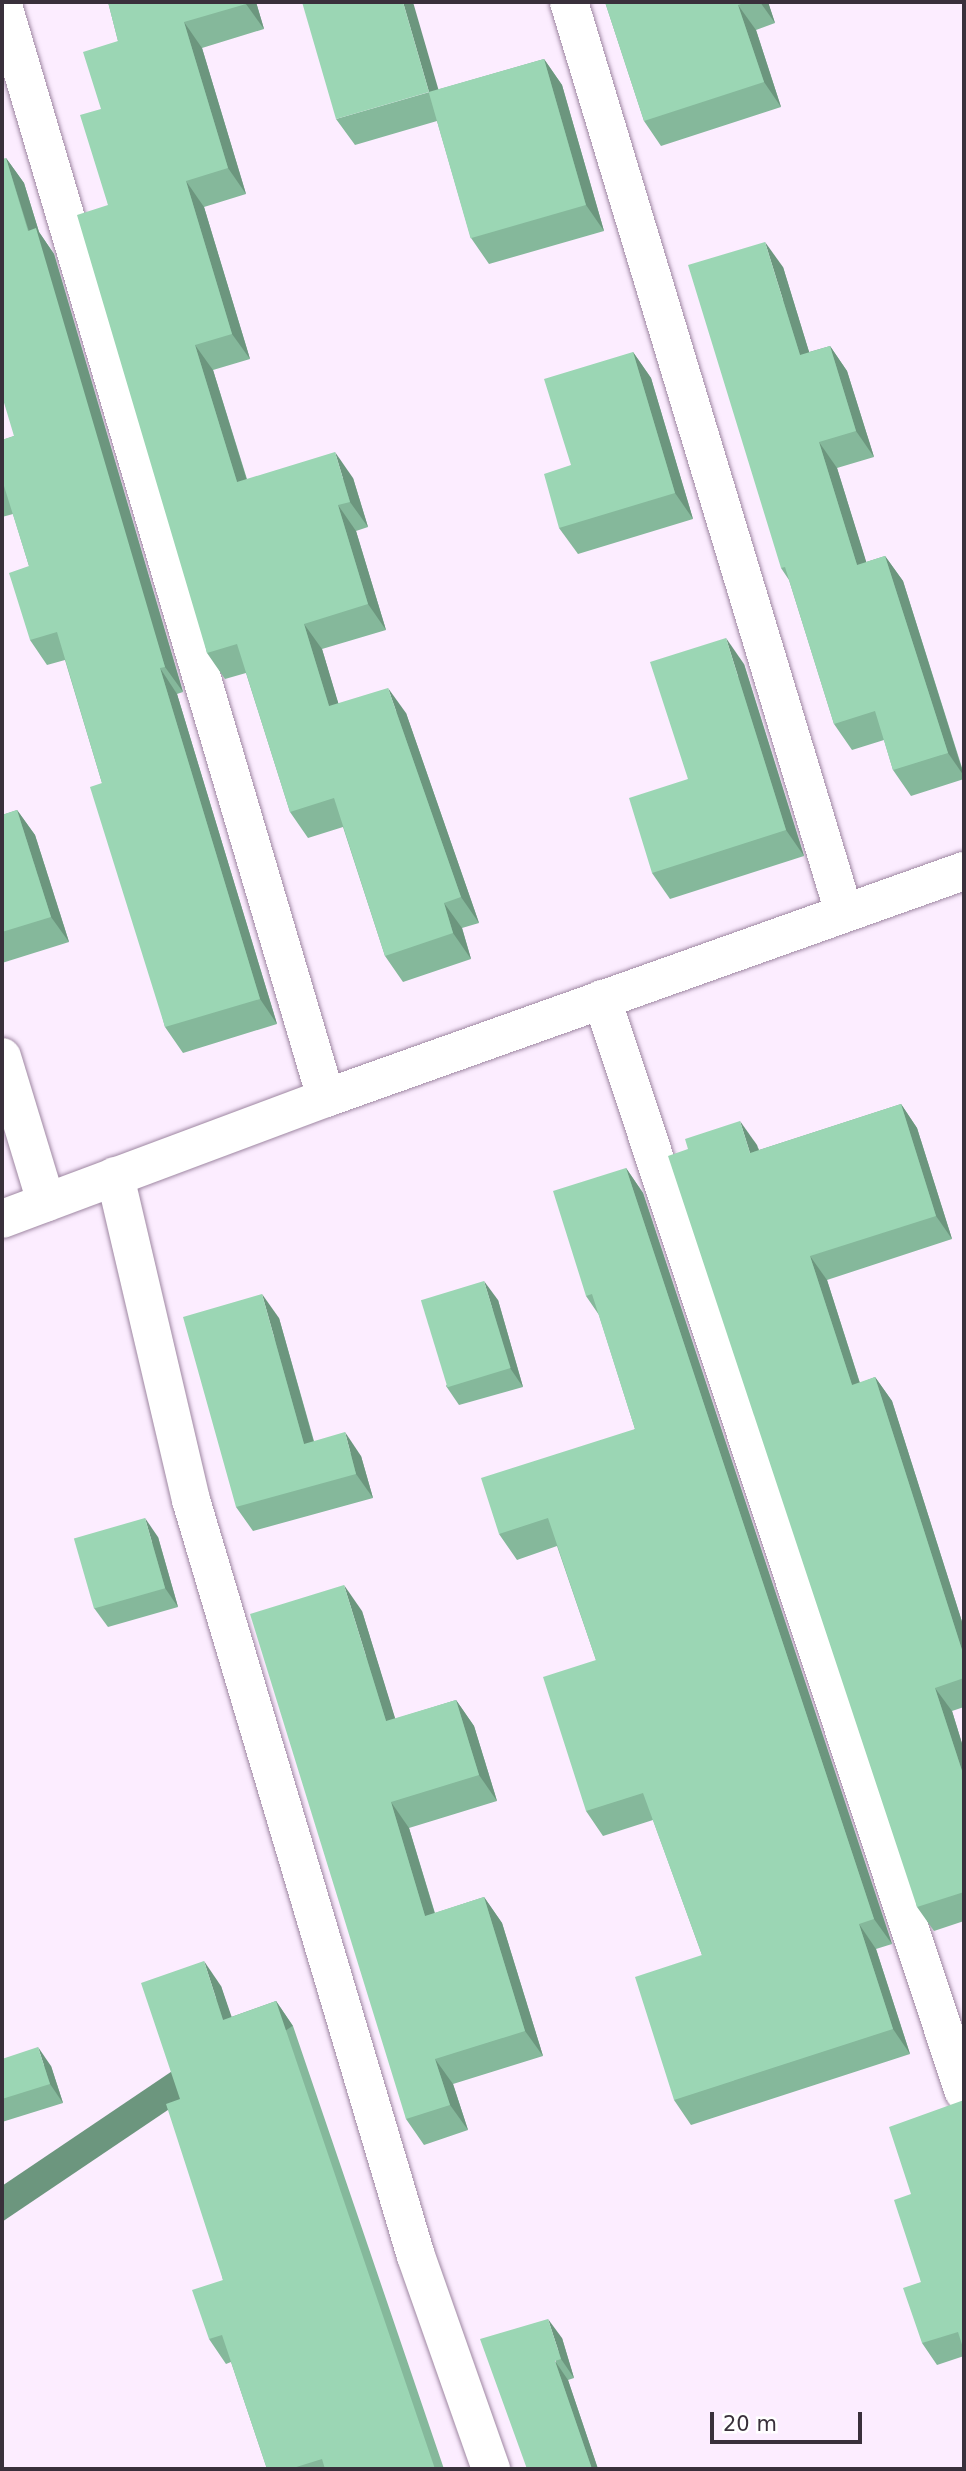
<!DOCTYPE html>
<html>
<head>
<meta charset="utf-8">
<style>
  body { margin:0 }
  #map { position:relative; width:966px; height:2471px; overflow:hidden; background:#fcedff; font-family:"DejaVu Sans",sans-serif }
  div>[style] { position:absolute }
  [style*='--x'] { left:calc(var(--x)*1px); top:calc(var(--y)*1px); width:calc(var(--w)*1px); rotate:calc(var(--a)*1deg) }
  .roads { filter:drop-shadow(0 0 2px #9e87a2) drop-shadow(0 0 2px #9e87a2) }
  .minor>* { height:38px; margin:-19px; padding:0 19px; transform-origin:19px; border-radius:19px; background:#fff }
  .wall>* { inset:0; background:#85b89b }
  .shaded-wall>* { inset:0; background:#6c967e; transform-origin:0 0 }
  .building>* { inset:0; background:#9bd6b4; transform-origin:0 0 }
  span { translate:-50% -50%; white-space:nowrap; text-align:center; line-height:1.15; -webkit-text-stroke:6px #fff; paint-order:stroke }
  .frame { position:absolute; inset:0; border:4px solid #39303b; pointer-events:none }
  .scale { position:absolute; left:710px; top:2412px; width:152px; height:32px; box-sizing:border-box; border:4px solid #39303b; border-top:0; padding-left:9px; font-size:21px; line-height:24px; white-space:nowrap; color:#39303b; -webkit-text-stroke:5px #fff; paint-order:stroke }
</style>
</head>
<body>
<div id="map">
  <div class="roads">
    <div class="minor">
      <div style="--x:2;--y:2;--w:1143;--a:73.53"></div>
      <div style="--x:569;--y:2;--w:952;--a:73.2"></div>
      <div style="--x:602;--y:999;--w:1151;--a:71.68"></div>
      <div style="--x:2;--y:1057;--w:152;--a:73.1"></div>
      <div style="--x:115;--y:1176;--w:333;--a:76.8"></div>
      <div style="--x:191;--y:1500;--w:789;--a:73.43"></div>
      <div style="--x:416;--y:2256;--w:226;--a:70.6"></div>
      <div style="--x:2;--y:1219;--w:346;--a:-20.5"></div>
      <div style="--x:326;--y:1098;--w:677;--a:-19.59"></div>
    </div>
  </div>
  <div class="wall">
    <div style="clip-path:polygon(108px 2px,256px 2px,264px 29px,202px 48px,246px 194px,204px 207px,250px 359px,213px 370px,247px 479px,353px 478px,368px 527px,356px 531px,386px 630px,322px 649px,338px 703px,406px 713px,479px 923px,462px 928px,471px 959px,403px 982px,385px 956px,343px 827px,308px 838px,290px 812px,246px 673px,225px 679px,207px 653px,108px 205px,101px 109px,118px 41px)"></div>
    <div style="clip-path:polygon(605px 2px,768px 2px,775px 23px,756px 30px,781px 107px,661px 146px,644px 121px)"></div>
    <div style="clip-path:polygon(544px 59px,562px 85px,604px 231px,489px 264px,471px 238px,437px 121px,355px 145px,336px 119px)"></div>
    <div style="clip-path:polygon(6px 158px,24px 183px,39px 232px,54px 254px,183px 692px,177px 694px,277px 1024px,183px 1053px,165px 1027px,102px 783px,65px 660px,47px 665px,30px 640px,29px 566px,13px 514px,2px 517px,2px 440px,14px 436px)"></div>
    <div style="clip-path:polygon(783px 267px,809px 352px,830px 346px,847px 371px,874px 457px,837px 468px,866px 562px,885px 556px,903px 581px,964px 774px,964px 779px,911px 796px,893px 770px,884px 740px,852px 750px,834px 724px,789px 580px,781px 568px)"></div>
    <div style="clip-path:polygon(633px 352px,651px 378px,693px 519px,578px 554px,559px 528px,571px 465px)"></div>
    <div style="clip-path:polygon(744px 664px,804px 856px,670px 899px,652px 873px,688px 779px)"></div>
    <div style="clip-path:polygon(17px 810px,35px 835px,69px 942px,2px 963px,2px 815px)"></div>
    <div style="clip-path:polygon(901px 1104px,917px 1128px,952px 1239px,827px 1280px,860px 1383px,875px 1377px,892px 1401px,964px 1628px,964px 1707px,952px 1711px,964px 1750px,964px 1921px,934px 1931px,917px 1907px,757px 1145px,759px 1150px)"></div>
    <div style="clip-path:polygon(626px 1168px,643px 1193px,892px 1944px,876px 1949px,910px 2054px,691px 2125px,674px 2100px,702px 1955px,653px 1820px,603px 1836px,586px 1811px,596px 1660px,557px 1546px,517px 1560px,499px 1534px,635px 1429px,599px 1315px,586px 1296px)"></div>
    <div style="clip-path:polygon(498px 1300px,523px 1387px,459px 1405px,446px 1386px)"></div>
    <div style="clip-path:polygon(279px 1318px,314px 1441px,361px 1456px,373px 1498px,253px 1531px,236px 1507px)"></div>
    <div style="clip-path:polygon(158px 1537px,178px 1607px,108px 1627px,94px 1608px)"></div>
    <div style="clip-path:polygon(362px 1611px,395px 1719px,456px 1700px,474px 1726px,497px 1801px,409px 1828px,435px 1913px,484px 1897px,502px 1923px,543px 2056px,453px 2084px,468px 2130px,424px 2145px,406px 2119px)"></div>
    <div style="clip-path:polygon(221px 1986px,231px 2017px,276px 2001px,293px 2026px,444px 2469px,267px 2469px,231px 2362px,226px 2364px,209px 2339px,223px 2280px,180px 2099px)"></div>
    <div style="clip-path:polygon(2px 2059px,51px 2066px,63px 2103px,2px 2122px)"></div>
    <div style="clip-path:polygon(964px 2100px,964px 2356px,937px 2365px,922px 2343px,921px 2282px,911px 2194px)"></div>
    <div style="clip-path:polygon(562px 2338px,574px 2378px,568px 2380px,598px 2469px,527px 2469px)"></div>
  </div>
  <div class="shaded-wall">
    <div style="clip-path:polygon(246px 2px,256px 2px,264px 29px,246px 4px)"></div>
    <div style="clip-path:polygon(403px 2px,413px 2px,447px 119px,429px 92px)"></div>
    <div style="clip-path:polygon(760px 2px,768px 2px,775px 23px)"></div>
    <div style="clip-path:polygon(738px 5px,756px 30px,781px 107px,764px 82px)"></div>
    <div style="clip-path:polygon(184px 22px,202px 48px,246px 194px,228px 168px)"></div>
    <div style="clip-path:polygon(544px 59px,562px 85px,604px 231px,586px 205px)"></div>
    <div style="clip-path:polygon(6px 158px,24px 183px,39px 232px,54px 254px,183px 692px,165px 667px)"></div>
    <div style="clip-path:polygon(186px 181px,204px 207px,250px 359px,232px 334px)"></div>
    <div style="clip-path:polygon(765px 242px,783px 267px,818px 381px,800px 355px)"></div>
    <div style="clip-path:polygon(195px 345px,213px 370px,255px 507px,237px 482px)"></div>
    <div style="clip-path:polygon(830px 346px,847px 371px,874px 457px,856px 431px)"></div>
    <div style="clip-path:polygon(633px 352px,651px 378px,693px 519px,675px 493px)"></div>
    <div style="clip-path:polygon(819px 442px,837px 468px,875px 590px,857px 565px)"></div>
    <div style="clip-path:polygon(335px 452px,353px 478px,368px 527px,350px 502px)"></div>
    <div style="clip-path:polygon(338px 505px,356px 531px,386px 630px,368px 604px)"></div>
    <div style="clip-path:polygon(885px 556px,903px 581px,964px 776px,948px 753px)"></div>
    <div style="clip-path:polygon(304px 624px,322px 649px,347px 732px,329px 706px)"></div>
    <div style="clip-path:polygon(726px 638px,744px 664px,804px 856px,786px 830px)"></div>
    <div style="clip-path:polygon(160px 668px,177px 694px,277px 1024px,260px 999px)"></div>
    <div style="clip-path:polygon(388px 688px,406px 713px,479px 923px,461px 897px)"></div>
    <div style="clip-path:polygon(17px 810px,35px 835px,69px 942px,51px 917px)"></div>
    <div style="clip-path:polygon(444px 903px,462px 928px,471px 959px,453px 933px)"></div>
    <div style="clip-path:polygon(901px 1104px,917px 1128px,952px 1239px,936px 1216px)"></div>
    <div style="clip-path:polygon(740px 1121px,757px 1145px,767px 1176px,750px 1153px)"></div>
    <div style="clip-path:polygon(626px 1168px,643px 1193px,892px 1944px,874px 1919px)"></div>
    <div style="clip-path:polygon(810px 1256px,827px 1280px,868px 1409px,852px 1385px)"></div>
    <div style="clip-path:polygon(484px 1281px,498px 1300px,523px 1387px,510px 1368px)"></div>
    <div style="clip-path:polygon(262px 1294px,279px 1318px,321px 1468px,304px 1444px)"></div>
    <div style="clip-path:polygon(875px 1377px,892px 1401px,964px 1628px,964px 1656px)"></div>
    <div style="clip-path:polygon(345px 1432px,361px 1456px,373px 1498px,356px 1474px)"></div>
    <div style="clip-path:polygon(145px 1518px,158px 1537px,178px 1607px,165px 1588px)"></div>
    <div style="clip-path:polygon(344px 1585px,362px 1611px,404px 1747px,386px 1721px)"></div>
    <div style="clip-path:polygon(935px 1688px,952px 1711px,964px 1750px,964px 1777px)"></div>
    <div style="clip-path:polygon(456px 1700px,474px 1726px,497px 1801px,479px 1775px)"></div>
    <div style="clip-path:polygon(391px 1802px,409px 1828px,443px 1941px,425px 1916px)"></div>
    <div style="clip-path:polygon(484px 1897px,502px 1923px,543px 2056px,525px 2031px)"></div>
    <div style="clip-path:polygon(859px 1924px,876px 1949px,910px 2054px,893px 2029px)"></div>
    <div style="clip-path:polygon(204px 1961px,221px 1986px,241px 2044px,223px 2020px)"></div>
    <div style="left:276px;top:2001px;width:30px;height:494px;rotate:56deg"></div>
    <div style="clip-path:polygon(38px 2047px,51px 2066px,63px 2103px,50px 2084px)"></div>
    <div style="clip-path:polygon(435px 2059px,453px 2084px,468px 2130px,450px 2105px)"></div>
    <div style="clip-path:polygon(548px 2319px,562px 2338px,574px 2378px,561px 2359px)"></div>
    <div style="clip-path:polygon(555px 2361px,568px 2380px,598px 2469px,592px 2469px)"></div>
  </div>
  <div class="building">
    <div style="clip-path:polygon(108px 2px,246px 2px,246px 4px,184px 22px,228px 168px,186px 181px,232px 334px,195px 345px,237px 482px,335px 452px,350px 502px,338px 505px,368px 604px,304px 624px,329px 706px,388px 688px,461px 897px,444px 903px,453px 933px,385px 956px,334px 798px,290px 812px,237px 644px,207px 653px,77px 215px,108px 205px,80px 115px,101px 109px,83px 52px,118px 41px)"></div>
    <div style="clip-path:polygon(302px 2px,403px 2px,429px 92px,336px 119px)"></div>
    <div style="clip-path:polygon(605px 2px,747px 2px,738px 5px,764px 82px,644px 121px)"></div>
    <div style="left:544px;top:59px;width:152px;height:120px;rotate:74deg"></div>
    <div style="clip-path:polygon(6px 158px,28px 231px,36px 228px,165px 667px,160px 668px,260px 999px,165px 1027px,90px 787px,102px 783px,57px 632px,30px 640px,9px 573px,29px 566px,4px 486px,2px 486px,2px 440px,14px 436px,2px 396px,2px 159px)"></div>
    <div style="clip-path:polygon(765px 242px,800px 355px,830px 346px,856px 431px,819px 442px,857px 565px,885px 556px,948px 753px,893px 770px,875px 711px,834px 724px,785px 567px,781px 568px,688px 265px)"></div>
    <div style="clip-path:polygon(633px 352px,675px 493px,559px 528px,544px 474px,571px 465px,544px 379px)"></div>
    <div style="clip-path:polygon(726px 638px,786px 830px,652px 873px,629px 798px,688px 779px,650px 662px)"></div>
    <div style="clip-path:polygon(17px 810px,51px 917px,2px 932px,2px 815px)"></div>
    <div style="clip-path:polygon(901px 1104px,936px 1216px,810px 1256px,852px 1385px,875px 1377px,964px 1656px,964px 1678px,935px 1688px,964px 1777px,964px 1892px,917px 1907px,668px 1156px,688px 1149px,685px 1139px,740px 1121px,750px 1153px)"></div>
    <div style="clip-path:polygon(626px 1168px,874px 1919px,859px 1924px,893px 2029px,674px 2100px,635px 1977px,702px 1955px,643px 1793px,586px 1811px,543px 1677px,596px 1660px,548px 1518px,499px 1534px,481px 1478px,635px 1429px,592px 1294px,586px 1296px,553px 1191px)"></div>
    <div style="left:484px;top:1281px;width:91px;height:66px;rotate:73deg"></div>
    <div style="clip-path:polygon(262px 1294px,304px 1444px,345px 1432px,356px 1474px,236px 1507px,183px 1317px)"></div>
    <div style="left:145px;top:1518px;width:73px;height:74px;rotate:74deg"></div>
    <div style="clip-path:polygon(344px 1585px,386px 1721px,456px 1700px,479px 1775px,391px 1802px,425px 1916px,484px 1897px,525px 2031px,435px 2059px,450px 2105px,406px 2119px,250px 1614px)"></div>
    <div style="clip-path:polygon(204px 1961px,223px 2020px,276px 2001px,435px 2469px,325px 2469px,322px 2459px,290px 2469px,267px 2469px,222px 2335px,209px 2339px,192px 2290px,223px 2280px,166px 2104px,180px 2099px,141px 1983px)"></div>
    <div style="clip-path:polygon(38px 2047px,50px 2084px,2px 2099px,2px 2059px)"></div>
    <div style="clip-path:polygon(964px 2100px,964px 2351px,958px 2332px,922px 2343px,903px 2288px,921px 2282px,894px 2200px,911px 2194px,889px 2127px)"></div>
    <div style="clip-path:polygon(548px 2319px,561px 2359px,555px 2361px,592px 2469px,527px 2469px,480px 2339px)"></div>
  </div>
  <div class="frame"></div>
  <div class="scale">20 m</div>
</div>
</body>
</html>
